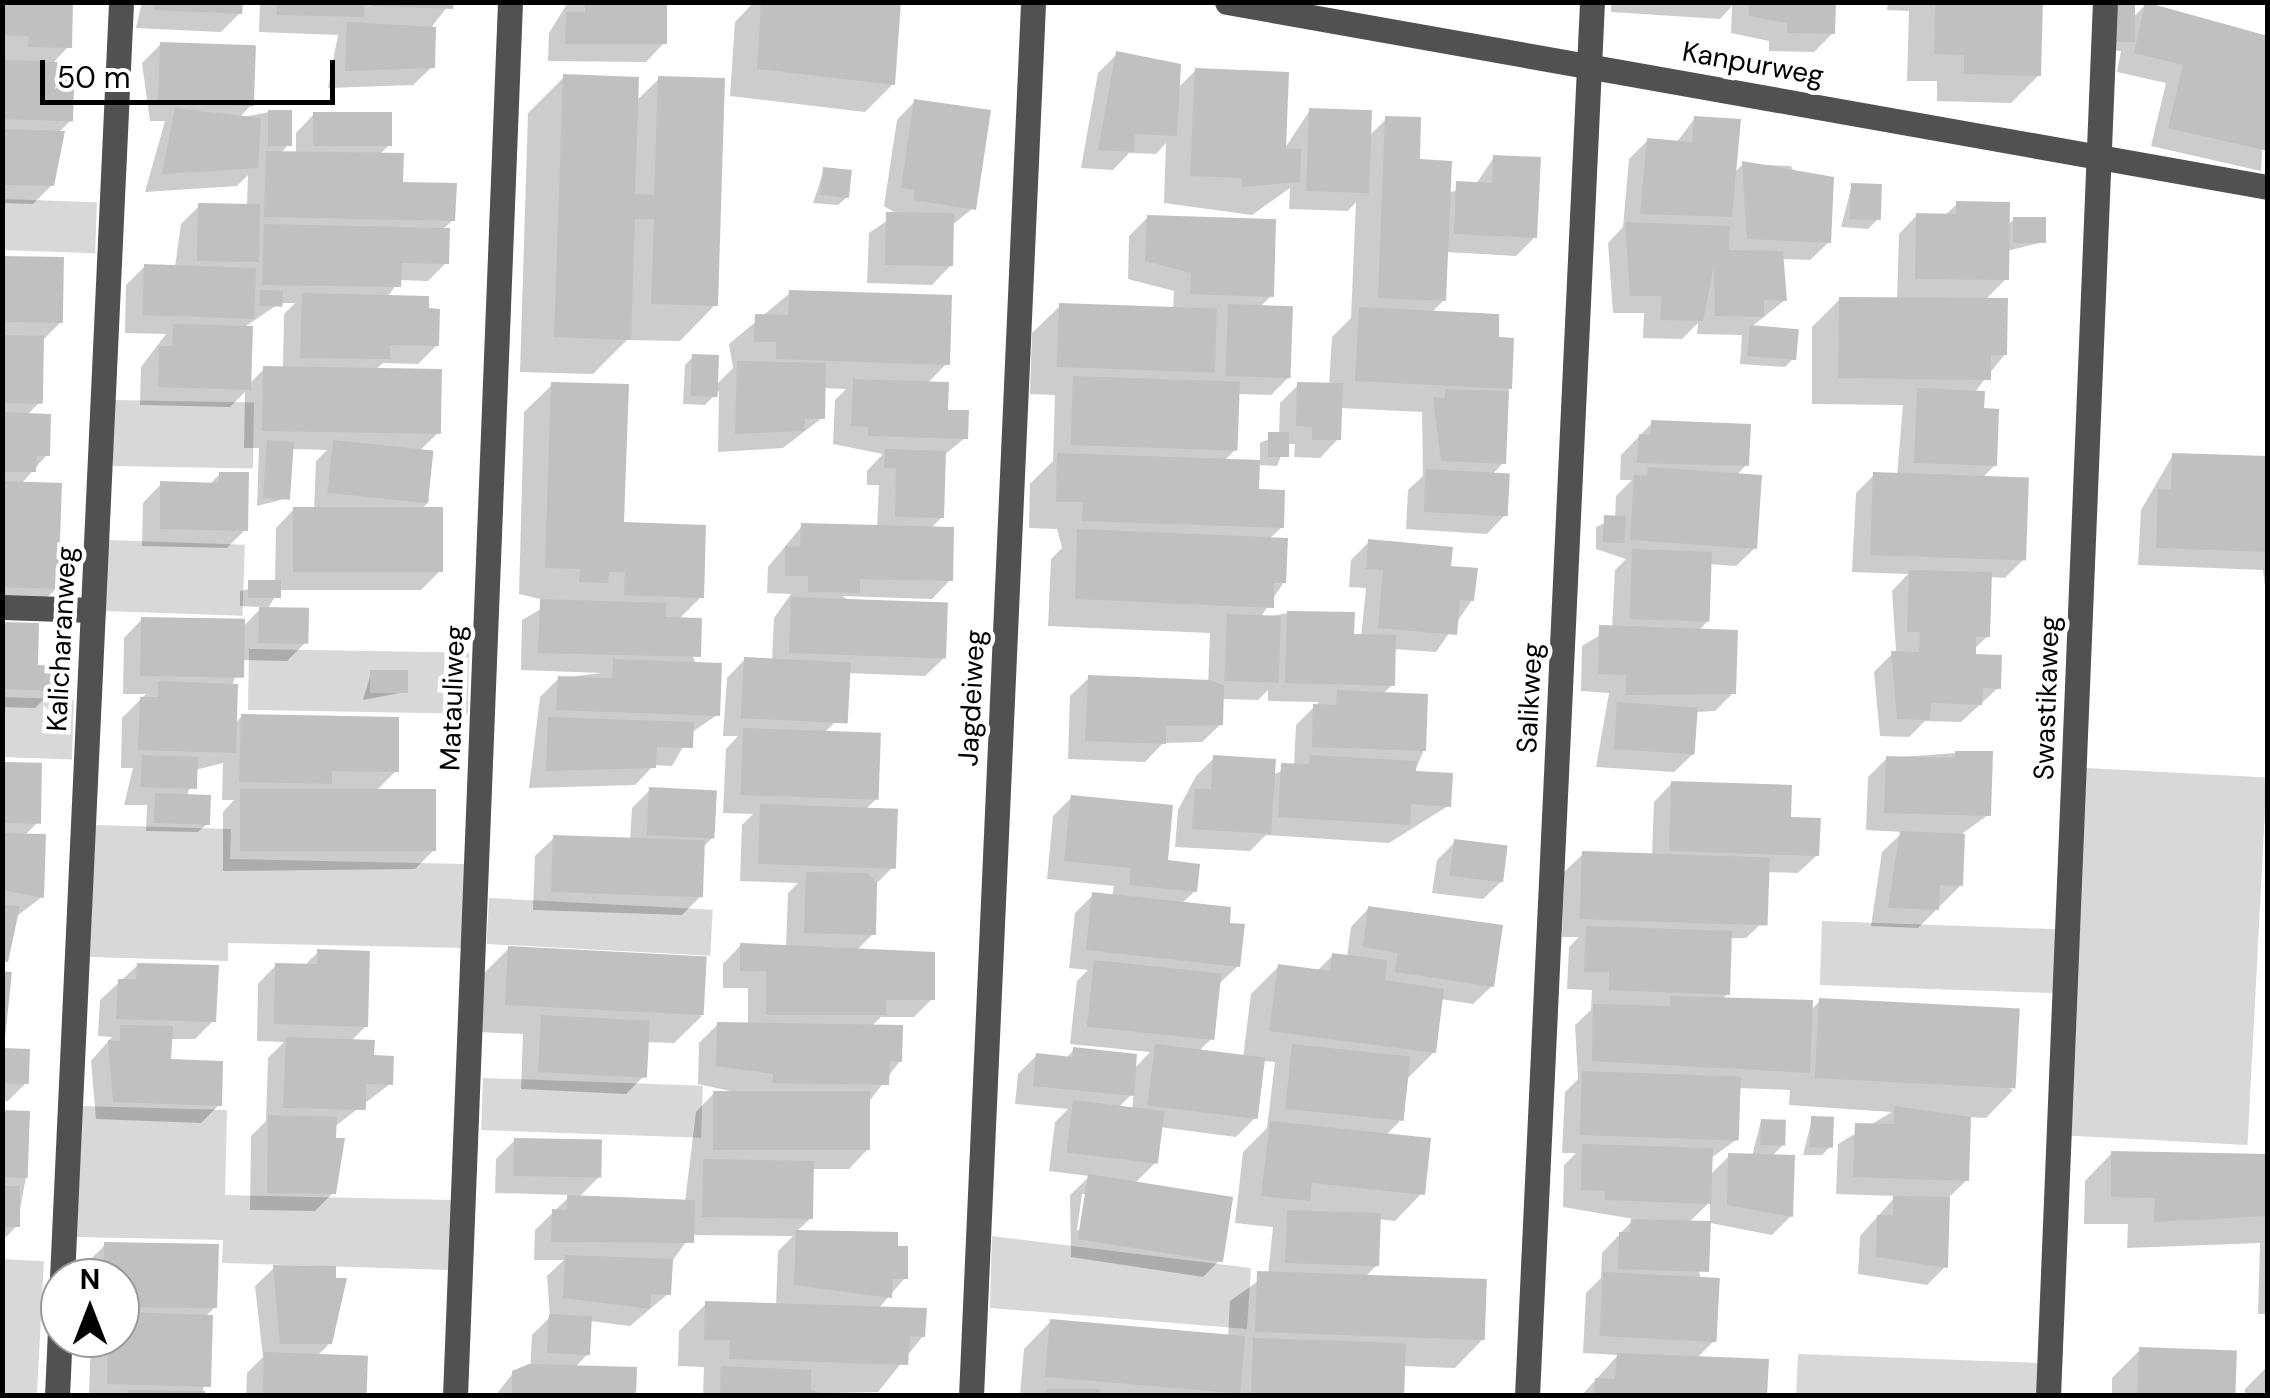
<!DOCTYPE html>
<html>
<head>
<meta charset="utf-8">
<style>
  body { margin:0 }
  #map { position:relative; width:2270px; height:1398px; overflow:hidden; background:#fff; font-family:"DM Sans",sans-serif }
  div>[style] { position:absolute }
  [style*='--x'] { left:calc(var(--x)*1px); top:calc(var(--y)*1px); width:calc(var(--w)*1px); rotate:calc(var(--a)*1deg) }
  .green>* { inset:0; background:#d8d8d8; transform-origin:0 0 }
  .shadow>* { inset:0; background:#0003 }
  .building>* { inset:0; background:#c0c0c0; transform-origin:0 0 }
  .minor>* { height:25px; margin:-12.5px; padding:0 12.5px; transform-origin:12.5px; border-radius:12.5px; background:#515151 }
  span { translate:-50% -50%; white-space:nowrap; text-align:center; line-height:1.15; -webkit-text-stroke:9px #fff; paint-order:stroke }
  .street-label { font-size:28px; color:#000 }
  .frame { position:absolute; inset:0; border:5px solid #000; pointer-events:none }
  .north { position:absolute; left:40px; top:1258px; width:100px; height:100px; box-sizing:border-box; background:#fff; border:2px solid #999; border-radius:50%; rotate:0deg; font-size:28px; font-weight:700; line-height:40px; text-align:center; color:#000 }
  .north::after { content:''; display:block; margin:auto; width:35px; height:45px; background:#000; clip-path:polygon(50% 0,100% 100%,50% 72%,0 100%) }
  .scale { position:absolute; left:40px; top:60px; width:295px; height:45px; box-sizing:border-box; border:5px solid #000; border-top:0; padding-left:12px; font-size:30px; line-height:35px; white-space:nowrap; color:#000; -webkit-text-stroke:8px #fff; paint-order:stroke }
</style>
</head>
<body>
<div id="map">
  <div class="green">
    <div style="left:3px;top:199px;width:94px;height:51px;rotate:2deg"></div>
    <div style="left:114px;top:400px;width:140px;height:66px;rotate:1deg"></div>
    <div style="left:107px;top:540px;width:138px;height:71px;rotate:2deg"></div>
    <div style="left:249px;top:649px;width:220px;height:61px;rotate:1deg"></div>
    <div style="left:3px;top:697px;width:71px;height:60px;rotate:2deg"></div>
    <div style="left:2086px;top:768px;width:181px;height:368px;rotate:3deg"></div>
    <div style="clip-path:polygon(95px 825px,231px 829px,230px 859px,465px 864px,463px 948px,228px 943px,228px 961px,90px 957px)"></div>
    <div style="left:489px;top:898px;width:224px;height:46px;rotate:3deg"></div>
    <div style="left:1822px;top:921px;width:238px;height:64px;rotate:2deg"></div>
    <div style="left:483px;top:1078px;width:220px;height:52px;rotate:2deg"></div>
    <div style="clip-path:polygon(80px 1106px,227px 1110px,225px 1195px,452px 1200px,450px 1270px,222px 1263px,223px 1240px,76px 1237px)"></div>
    <div style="clip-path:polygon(992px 1236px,1251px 1268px,1247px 1329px,990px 1308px)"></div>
    <div style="left:3px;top:1259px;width:41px;height:135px;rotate:3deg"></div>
    <div style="clip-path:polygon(1798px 1354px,2041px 1363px,2039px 1395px,1796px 1396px)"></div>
  </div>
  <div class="shadow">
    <div style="clip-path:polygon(2px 2px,69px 46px,52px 64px,71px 120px,58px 133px,52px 185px,33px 204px,2px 203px)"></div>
    <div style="clip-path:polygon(142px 2px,240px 2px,240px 13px,221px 32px,136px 28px)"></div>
    <div style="clip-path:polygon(260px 2px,451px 2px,430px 29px,432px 67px,413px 85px,328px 88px,338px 35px,259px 32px)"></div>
    <div style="clip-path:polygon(568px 2px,665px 2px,664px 43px,646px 62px,548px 61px,549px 33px)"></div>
    <div style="clip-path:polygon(754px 2px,898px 2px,893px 84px,865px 112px,730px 96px,735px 22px)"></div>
    <div style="clip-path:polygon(1611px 2px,1833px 2px,1833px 33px,1814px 52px,1769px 51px,1769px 41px,1731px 33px,1732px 6px,1720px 19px,1611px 12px)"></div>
    <div style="clip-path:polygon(1888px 2px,2040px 2px,2039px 75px,2011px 103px,1937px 101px,1937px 81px,1907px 81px,1909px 11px,1887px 10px)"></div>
    <div style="clip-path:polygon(2147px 3px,2268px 37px,2261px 171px,2151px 146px,2166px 83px,2117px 72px,2121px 51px,2102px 50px)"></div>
    <div style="clip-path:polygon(evenodd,161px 44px,251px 105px,239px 118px,269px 112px,288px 145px,280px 154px,296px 154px,296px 133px,314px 114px,389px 145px,379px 155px,401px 185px,453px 220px,442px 230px,446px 263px,428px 281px,399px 280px,387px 298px,437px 345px,418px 364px,383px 363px,374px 371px,438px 433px,418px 452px,429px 501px,420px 511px,440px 571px,421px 590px,279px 590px,267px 610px,306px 642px,287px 661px,241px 660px,232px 686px,235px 723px,242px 716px,396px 771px,375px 792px,434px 850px,415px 869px,223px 871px,223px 812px,234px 800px,222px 800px,223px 763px,195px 770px,187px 796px,207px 824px,198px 832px,146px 831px,147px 805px,124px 805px,133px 768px,121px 768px,122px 718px,146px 694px,123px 694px,124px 638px,142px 619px,242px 628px,262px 607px,240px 606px,240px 591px,275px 583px,276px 528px,294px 509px,314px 510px,316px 461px,327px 450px,291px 449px,289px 498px,257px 506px,259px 448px,244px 448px,245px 392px,230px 407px,140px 405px,141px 367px,166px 334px,125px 333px,126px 285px,145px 266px,175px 267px,181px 224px,199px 206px,247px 206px,248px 175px,237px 186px,145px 192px,165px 121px,150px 121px,142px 63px,161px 44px,280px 303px,295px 303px,284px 314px,283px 369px,264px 369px,249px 384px,243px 328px,280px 303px)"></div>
    <div style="clip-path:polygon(1117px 54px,1177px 89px,1196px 70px,1283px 151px,1310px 110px,1368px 137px,1386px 119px,1448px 193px,1476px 184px,1494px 157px,1535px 237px,1516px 256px,1446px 252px,1444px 300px,1431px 313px,1496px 339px,1509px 388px,1503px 463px,1492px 475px,1505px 515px,1487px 534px,1406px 529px,1408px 490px,1423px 476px,1422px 412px,1340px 408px,1338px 439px,1320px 458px,1294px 457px,1295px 444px,1286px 444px,1277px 466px,1257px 465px,1257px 491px,1282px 527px,1268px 540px,1284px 582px,1260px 618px,1288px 613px,1361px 637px,1366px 588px,1349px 587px,1351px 560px,1369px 542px,1448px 568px,1472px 600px,1436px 652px,1393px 649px,1392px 685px,1383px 694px,1424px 750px,1414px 773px,1448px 806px,1389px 843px,1266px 835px,1250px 851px,1175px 847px,1178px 810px,1196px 776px,1214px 758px,1272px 775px,1294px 766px,1296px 725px,1319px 702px,1268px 701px,1268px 690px,1258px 700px,1222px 699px,1221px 724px,1202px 742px,1163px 743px,1145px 762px,1068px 759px,1070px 696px,1089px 678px,1208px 687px,1210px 633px,1048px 626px,1051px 559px,1062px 548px,1057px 529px,1029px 528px,1030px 484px,1053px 461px,1055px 395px,1030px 394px,1032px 333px,1060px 306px,1173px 309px,1174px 291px,1128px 279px,1129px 236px,1148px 217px,1271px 296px,1259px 308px,1289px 377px,1271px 395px,1237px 394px,1234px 451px,1224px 461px,1260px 462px,1260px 443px,1279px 435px,1280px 403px,1298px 385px,1329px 386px,1332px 337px,1351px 318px,1356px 202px,1348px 211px,1289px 209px,1290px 188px,1252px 215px,1164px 203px,1166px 143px,1156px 154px,1129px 153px,1113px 170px,1081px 168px,1098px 73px)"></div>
    <div style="clip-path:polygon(564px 77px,635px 102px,659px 79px,715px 305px,680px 341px,627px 340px,593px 374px,520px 372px,528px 113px)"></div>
    <div style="clip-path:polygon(915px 101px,973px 208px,951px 226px,950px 266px,932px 285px,867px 283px,869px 233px,897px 214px,884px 206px,897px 120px)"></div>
    <div style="clip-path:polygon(1695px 118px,1734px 173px,1743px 164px,1791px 166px,1829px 242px,1810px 260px,1783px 259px,1785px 300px,1750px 328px,1794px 358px,1785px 367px,1740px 364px,1742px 335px,1697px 334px,1698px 323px,1682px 339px,1643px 338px,1644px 313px,1613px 313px,1608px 243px,1623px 227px,1629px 159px,1648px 140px,1676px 143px)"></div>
    <div style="clip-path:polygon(824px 170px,847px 197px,838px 205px,813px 203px)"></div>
    <div style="clip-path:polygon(1852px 185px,1877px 220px,1868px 229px,1841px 227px)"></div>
    <div style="clip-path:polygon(1957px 204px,2007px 226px,2014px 219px,2043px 242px,2007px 251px,2006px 279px,1984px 301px,2005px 354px,1974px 393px,1995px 465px,1981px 479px,2023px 560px,2005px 578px,1990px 577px,1988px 636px,1973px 650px,1998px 688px,1961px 722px,1925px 721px,1909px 737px,1880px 736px,1874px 672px,1896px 650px,1892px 591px,1908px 574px,1852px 572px,1856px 493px,1874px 475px,1897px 476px,1903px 405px,1812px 404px,1812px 327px,1840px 299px,1897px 300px,1899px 234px,1917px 215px,1944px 216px)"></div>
    <div style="clip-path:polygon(2px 258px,60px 323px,41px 342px,39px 403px,27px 415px,47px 455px,21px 484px,57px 588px,29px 615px,2px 614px)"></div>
    <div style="clip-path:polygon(790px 293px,947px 363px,927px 384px,965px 438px,943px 456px,942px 517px,930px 529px,950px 580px,932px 599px,842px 596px,944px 658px,925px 676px,846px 673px,836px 721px,824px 733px,876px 799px,865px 810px,893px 867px,874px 886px,873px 934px,856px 951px,932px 999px,914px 1017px,881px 1017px,871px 1027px,900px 1061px,868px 1103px,867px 1150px,849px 1169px,812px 1169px,811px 1218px,796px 1232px,905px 1278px,878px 1309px,923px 1336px,878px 1392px,703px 1396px,704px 1367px,678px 1366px,679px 1331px,706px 1304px,776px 1306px,778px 1251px,793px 1236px,691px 1235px,673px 1260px,669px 1293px,630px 1326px,590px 1321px,588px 1354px,570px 1372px,634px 1396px,495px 1396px,513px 1373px,530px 1373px,532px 1335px,550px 1317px,547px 1276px,564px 1260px,534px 1260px,535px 1230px,571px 1195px,495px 1193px,496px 1159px,515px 1140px,599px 1177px,578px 1198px,685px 1202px,696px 1112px,714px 1093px,739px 1093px,698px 1084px,699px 1043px,718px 1024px,748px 1025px,748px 988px,723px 988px,723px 964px,741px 945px,786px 948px,788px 893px,798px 883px,740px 881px,742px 825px,753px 814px,723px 813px,726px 749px,738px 736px,723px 736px,727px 678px,745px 659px,772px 661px,774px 618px,791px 594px,767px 593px,768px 567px,802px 526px,877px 528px,879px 485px,867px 485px,867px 471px,883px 454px,833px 444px,835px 400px,846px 389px,823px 388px,822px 418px,783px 448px,718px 452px,719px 391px,705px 405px,683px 404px,685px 365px,693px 357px,715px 386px,733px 368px,729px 344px)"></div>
    <div style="clip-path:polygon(552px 385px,622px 524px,701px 597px,678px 620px,717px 715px,691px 733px,672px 766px,654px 765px,635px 785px,529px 788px,540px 697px,559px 678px,602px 673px,521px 670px,522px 620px,553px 602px,519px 594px,524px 412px)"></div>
    <div style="clip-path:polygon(1652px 423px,1746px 465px,1736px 476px,1755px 548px,1736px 566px,1709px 564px,1707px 622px,1698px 631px,1733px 693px,1715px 711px,1696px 712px,1693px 754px,1674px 772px,1596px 767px,1609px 693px,1581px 691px,1582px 646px,1612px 628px,1615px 570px,1626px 559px,1596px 549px,1596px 527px,1615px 518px,1616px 496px,1632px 480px,1620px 480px,1621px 455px)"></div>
    <div style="clip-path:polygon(2173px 455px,2268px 459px,2268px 610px,2263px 570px,2138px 565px,2141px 510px)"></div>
    <div style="clip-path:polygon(220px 474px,246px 529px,227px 548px,142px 546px,143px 503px,161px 484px,209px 485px)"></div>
    <div style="clip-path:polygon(2px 625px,53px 690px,35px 708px,2px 707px)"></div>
    <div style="clip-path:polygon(371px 673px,405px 692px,363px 700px)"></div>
    <div style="clip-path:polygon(1956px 753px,1988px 815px,1963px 833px,1961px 885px,1918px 928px,1871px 926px,1882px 852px,1903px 832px,1866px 830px,1868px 777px,1887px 758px)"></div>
    <div style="clip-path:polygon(2px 764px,37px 823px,24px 836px,42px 897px,17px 916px,2px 964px)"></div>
    <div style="clip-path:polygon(1672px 783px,1788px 819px,1817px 855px,1798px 873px,1767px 872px,1765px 920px,1746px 938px,1730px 938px,1728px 993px,1717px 1005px,1810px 1011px,1820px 1001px,2013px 1090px,1986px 1118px,1969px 1117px,1967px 1180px,1947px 1199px,1945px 1267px,1927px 1285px,1858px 1274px,1860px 1236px,1896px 1196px,1836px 1194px,1838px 1144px,1892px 1112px,1789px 1105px,1790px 1090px,1738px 1088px,1736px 1140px,1711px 1158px,1710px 1175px,1729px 1156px,1752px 1156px,1761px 1121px,1782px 1146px,1771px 1157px,1791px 1216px,1772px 1235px,1710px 1223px,1710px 1202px,1688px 1223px,1715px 1340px,1696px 1359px,1765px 1396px,1581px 1396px,1618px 1355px,1583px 1353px,1586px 1293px,1601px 1278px,1602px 1253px,1634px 1219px,1563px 1207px,1564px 1165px,1576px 1153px,1562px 1153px,1565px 1092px,1578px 1079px,1575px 1025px,1591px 1010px,1592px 990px,1567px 989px,1569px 947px,1579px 937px,1562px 937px,1564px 872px,1583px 854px,1652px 856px,1654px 802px)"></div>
    <div style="clip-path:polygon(650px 790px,713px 837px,703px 847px,700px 897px,682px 915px,533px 910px,535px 856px,554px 838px,630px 841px,632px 808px)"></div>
    <div style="clip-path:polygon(evenodd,1072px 797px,1195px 891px,1181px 904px,1227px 925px,1238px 966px,1219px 984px,1212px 1038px,1198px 1052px,1243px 1058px,1251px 994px,1279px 966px,1316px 972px,1333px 955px,1347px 957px,1351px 927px,1369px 908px,1492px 986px,1473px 1004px,1440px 999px,1434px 1052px,1406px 1080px,1399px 1122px,1385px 1136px,1422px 1193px,1395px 1221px,1378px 1219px,1377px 1265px,1364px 1278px,1482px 1340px,1455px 1368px,1403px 1366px,1402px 1396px,1020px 1396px,1024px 1349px,1051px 1321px,1228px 1337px,1230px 1301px,1268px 1274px,1273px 1227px,1235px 1223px,1243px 1152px,1267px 1128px,1275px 1062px,1262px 1061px,1255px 1118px,1236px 1137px,1159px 1127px,1155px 1163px,1134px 1184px,1221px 1259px,1203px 1277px,1071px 1257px,1070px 1195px,1090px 1176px,1049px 1171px,1055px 1122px,1068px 1109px,1015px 1104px,1018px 1074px,1037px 1055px,1066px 1058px,1074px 1050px,1134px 1069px,1150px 1052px,1070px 1044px,1077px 981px,1088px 970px,1069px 968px,1075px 913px,1093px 895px,1112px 897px,1114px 886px,1047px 879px,1053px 816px,1072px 797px,1134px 1092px,1132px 1110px,1118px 1108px,1134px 1092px,1072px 797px,1082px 1194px,1087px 1194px,1082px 1231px,1077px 1230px,1082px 1194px)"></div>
    <div style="clip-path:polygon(1455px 842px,1502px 881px,1483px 899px,1432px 893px,1437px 860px)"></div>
    <div style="clip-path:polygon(509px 948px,702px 1016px,674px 1043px,646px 1042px,645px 1075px,626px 1094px,521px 1089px,523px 1034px,478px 1032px,481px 976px)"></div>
    <div style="clip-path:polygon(318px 952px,366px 1026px,350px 1042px,390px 1084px,334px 1127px,333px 1193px,315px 1211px,250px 1210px,251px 1136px,266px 1121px,268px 1058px,284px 1042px,257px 1041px,258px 984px,276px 965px,304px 966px)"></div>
    <div style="clip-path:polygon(138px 965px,213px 1021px,195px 1039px,170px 1039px,169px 1061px,219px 1105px,201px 1123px,96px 1119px,91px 1061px,112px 1037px,98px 1036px,100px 1000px)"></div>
    <div style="clip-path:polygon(2px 1051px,27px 1082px,8px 1101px,2px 1101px)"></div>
    <div style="clip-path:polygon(2px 1113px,26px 1177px,17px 1226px,2px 1241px)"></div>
    <div style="clip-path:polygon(1812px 1119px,1831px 1146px,1822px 1155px,1803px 1155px)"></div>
    <div style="clip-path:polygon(2112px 1153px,2268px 1156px,2268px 1314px,2258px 1314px,2260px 1243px,2127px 1248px,2128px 1224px,2084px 1224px,2085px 1181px)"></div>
    <div style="clip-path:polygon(105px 1245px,215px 1307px,205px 1317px,203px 1396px,89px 1396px,91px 1338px,120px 1338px,120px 1278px,86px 1278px,87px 1263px)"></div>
    <div style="clip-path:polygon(274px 1268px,330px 1343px,317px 1356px,364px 1396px,246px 1396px,247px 1373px,263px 1357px,255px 1286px)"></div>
    <div style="clip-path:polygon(2140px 1350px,2233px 1396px,2112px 1396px,2112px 1378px)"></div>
    <div style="clip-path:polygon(2268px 1366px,2268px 1396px,2245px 1396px,2245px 1389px)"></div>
  </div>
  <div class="building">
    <div style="clip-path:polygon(2px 2px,73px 2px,72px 48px,28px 47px,29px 36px,2px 35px)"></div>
    <div style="clip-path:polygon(154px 2px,243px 2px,242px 14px,154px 10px)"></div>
    <div style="clip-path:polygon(277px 2px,365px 2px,364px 17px,277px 15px)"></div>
    <div style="clip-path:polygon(372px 2px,454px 2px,453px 9px,372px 6px)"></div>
    <div style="clip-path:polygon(585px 2px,667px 2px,667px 44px,565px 44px,566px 12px,585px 12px)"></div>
    <div style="clip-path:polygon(761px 2px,901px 2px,895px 85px,757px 69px)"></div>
    <div style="clip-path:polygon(1749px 2px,1836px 2px,1835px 34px,1787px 33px,1787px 23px,1749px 16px)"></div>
    <div style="clip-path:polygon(1935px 2px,2043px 2px,2041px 76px,1964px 74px,1964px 55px,1934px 54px)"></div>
    <div style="clip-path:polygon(2145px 2px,2268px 36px,2268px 151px,2168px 128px,2183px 65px,2134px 53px)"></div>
    <div style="left:2110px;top:4px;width:25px;height:38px"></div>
    <div style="clip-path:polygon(347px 22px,436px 27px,435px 68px,345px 71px)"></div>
    <div style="left:160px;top:42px;width:96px;height:61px;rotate:2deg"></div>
    <div style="clip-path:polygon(1116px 51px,1181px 64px,1177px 136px,1135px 134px,1134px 152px,1098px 150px)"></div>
    <div style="left:2px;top:60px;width:73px;height:59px;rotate:2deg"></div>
    <div style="clip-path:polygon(1195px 68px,1289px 72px,1286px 149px,1301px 149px,1300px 182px,1242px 187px,1242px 178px,1190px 176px)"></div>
    <div style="clip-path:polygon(563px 74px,639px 77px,635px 194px,654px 195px,658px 76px,725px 78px,718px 306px,651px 304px,654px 219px,635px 219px,631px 340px,554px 337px)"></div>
    <div style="clip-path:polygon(914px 99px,991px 110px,976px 210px,914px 200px,915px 190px,901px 188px)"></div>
    <div style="clip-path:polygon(175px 108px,261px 118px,258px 168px,162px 174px)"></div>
    <div style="left:1309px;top:108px;width:63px;height:83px;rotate:2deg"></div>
    <div style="left:268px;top:110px;width:24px;height:36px"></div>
    <div style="left:313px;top:112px;width:79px;height:34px"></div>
    <div style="clip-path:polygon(1385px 116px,1421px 117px,1420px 159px,1452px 161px,1446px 301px,1378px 298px)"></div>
    <div style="clip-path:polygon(1694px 116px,1741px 119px,1732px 217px,1640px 214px,1647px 138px,1692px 142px)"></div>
    <div style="clip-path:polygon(2px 129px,65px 131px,54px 186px,2px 185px)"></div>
    <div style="clip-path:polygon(266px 151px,404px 153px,403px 182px,457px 183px,455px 221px,264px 217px)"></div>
    <div style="clip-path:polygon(1493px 155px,1541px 157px,1537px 238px,1454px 234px,1456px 181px,1492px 183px)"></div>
    <div style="clip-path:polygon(1742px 161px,1834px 177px,1831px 243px,1747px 239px)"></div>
    <div style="left:823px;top:167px;width:29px;height:28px;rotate:6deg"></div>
    <div style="left:1851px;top:183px;width:31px;height:36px;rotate:2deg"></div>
    <div style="clip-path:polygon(1956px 201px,2010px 202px,2009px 280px,1915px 279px,1916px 213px,1956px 214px)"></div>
    <div style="left:198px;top:203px;width:62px;height:58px;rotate:1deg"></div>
    <div style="left:886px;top:212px;width:68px;height:53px;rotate:1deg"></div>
    <div style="clip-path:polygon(1147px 215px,1276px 219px,1274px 297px,1190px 294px,1191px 273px,1145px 261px)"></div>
    <div style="left:2013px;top:217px;width:33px;height:26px"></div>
    <div style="clip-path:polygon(1625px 222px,1730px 226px,1729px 250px,1783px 251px,1787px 301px,1764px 300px,1764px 317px,1715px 316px,1714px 266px,1703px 321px,1660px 320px,1662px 296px,1630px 296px)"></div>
    <div style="clip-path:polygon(264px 224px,450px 228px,449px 264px,402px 263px,401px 287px,262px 285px)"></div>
    <div style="left:2px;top:256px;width:62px;height:66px;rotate:1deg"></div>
    <div style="left:144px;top:264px;width:112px;height:51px;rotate:2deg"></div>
    <div style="left:260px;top:290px;width:23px;height:16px;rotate:2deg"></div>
    <div style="clip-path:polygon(789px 290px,952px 295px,950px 365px,776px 359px,776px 342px,754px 342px,755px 314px,788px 315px)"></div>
    <div style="clip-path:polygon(302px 293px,429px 296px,429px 308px,440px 309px,439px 346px,390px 345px,390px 359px,300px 358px)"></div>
    <div style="clip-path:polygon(1839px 297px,2008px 298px,2007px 355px,1991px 355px,1991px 380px,1838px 378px)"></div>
    <div style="left:1059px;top:303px;width:158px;height:64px;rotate:2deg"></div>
    <div style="left:1228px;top:304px;width:65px;height:72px;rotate:2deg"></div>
    <div style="clip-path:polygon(1359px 307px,1499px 314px,1499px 337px,1514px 338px,1512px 389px,1355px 381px)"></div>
    <div style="clip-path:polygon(173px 324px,253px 326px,251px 390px,158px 387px,159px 346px,172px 346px)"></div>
    <div style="left:1750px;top:325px;width:49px;height:31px;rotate:5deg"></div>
    <div style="left:2px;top:335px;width:42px;height:68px;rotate:1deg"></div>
    <div style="left:692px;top:354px;width:27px;height:42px;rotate:2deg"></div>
    <div style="clip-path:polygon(737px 361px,826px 363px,825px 419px,805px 419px,804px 431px,735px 434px)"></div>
    <div style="left:263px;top:366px;width:179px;height:65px;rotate:1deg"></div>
    <div style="left:1073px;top:376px;width:167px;height:69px;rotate:2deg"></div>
    <div style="clip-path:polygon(853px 379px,949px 382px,948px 410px,969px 410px,968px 439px,868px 436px,868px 427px,851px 426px)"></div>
    <div style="clip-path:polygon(551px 382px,629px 384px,624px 522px,706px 525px,704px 598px,624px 595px,625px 572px,609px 572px,608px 583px,579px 582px,580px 569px,545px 568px)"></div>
    <div style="clip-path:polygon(1297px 382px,1343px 383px,1341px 440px,1312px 440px,1312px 427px,1296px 426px)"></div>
    <div style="clip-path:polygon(1917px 388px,1985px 391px,1984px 408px,1999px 409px,1997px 466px,1914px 463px)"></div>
    <div style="clip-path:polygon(1445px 389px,1509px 391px,1506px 464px,1441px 461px,1433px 397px,1445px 398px)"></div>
    <div style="clip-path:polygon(2px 412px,51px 414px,50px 456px,37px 456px,36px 472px,2px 472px)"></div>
    <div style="clip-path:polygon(1651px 420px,1751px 424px,1749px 466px,1637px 463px,1639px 434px,1651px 435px)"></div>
    <div style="left:1268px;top:432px;width:21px;height:25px"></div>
    <div style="left:267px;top:440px;width:27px;height:58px;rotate:4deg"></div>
    <div style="left:333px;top:440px;width:101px;height:53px;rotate:6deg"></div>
    <div style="clip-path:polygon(885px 449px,946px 451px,944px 518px,895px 517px,896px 468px,884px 468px)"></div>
    <div style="clip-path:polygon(1057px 453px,1260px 460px,1259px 489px,1285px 490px,1284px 528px,1082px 521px,1083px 502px,1056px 502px)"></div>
    <div style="clip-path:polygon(2172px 453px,2268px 456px,2268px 552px,2156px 548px,2158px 489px,2171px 490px)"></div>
    <div style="clip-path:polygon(1648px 467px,1762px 475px,1757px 549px,1630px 540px,1634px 475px,1647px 476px)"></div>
    <div style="left:1426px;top:469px;width:84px;height:43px;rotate:3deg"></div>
    <div style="clip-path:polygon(219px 472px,249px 472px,248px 531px,160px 529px,160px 481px,219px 483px)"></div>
    <div style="left:1873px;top:472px;width:156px;height:83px;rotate:2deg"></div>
    <div style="left:2px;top:481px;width:60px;height:106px;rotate:2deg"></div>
    <div style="left:293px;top:507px;width:150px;height:65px"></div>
    <div style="left:1604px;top:515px;width:22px;height:27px;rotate:3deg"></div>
    <div style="clip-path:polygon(801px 523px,954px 527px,953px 581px,860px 579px,860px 593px,808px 592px,808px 576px,785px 576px,785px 546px,800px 547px)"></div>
    <div style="clip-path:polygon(1077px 529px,1288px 538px,1286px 583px,1274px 583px,1274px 608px,1075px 599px)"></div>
    <div style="clip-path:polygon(1368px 539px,1453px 547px,1451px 566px,1478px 568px,1474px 601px,1460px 600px,1457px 635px,1378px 628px,1383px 570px,1366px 569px)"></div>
    <div style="left:1632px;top:549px;width:80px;height:70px;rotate:2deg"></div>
    <div style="clip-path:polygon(1909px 570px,1992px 572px,1990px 637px,1976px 637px,1976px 654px,2002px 655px,2001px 689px,1983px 688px,1982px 705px,1931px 703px,1930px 720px,1897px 719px,1891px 651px,1919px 652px,1920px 632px,1907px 632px)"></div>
    <div style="left:248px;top:580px;width:33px;height:18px"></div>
    <div style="left:791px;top:597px;width:157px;height:56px;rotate:2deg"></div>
    <div style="clip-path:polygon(540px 599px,666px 603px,666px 617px,702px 618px,701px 657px,538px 653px)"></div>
    <div style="left:259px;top:607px;width:50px;height:36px;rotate:1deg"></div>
    <div style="clip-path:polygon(1287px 611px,1355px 612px,1354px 634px,1396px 635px,1395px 686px,1285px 683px)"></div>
    <div style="left:1227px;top:614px;width:54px;height:67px;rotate:2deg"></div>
    <div style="left:141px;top:617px;width:104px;height:59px;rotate:1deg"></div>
    <div style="clip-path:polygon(2px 622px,39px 623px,38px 665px,56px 666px,56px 691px,2px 689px)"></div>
    <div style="clip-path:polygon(1599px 625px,1738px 630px,1736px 694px,1626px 695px,1626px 675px,1598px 674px)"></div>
    <div style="left:744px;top:657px;width:107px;height:61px;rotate:3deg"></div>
    <div style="clip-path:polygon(613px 659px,722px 663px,720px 716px,556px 710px,558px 676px,612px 678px)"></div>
    <div style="left:370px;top:670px;width:38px;height:23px"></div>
    <div style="clip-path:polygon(1088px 675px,1211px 680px,1224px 686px,1223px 725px,1166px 726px,1166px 744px,1085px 741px)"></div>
    <div style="clip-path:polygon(158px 681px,238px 684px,236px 753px,138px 750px,140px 697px,158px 697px)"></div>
    <div style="clip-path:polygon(1337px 690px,1428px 694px,1426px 751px,1312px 747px,1313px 704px,1336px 705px)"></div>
    <div style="left:1617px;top:702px;width:81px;height:47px;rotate:4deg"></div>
    <div style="clip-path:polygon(241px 714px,399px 717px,399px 772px,332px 771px,332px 784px,239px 782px)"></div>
    <div style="clip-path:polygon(548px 717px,694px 722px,693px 748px,657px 747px,656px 768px,546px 771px)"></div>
    <div style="left:743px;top:728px;width:138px;height:67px;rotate:2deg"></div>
    <div style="clip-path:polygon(1955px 751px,1993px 751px,1991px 816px,1884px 813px,1886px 756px,1955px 758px)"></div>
    <div style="left:142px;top:755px;width:56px;height:32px;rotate:2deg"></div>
    <div style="clip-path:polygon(1213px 755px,1276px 759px,1271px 834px,1192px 829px,1195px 789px,1211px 789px)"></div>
    <div style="clip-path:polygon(1310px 755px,1417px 761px,1416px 771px,1453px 773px,1451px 807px,1411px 804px,1410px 825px,1278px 817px,1281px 763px,1309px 764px)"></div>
    <div style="left:2px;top:762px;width:40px;height:61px;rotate:1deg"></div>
    <div style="clip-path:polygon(1671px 781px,1792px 785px,1791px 817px,1821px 818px,1819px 856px,1669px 851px)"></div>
    <div style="left:649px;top:787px;width:68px;height:48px;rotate:3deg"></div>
    <div style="left:436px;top:789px;width:62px;height:196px;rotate:90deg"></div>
    <div style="left:155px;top:793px;width:56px;height:30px;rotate:2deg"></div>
    <div style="clip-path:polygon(1071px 795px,1173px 805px,1168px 860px,1200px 864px,1197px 892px,1129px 885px,1131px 868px,1064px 861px)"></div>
    <div style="left:760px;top:804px;width:138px;height:60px;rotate:2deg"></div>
    <div style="clip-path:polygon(1900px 831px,1965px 834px,1963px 886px,1940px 885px,1939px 910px,1888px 908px)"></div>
    <div style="clip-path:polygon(2px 833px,46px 834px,44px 898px,2px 890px)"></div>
    <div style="left:553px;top:835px;width:152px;height:57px;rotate:2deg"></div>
    <div style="left:1454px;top:839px;width:54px;height:37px;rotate:7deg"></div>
    <div style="left:1582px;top:851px;width:188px;height:68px;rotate:2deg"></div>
    <div style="clip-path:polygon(806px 872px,868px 873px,877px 883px,876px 935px,804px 933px)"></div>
    <div style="clip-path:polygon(1092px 892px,1231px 907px,1230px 923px,1245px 924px,1240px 967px,1086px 950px)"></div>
    <div style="clip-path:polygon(2px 905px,20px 906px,8px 962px,2px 962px)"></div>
    <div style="clip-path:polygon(1368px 906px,1503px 925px,1494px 987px,1395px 972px,1398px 953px,1363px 947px)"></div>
    <div style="clip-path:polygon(1586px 926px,1732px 931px,1730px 995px,1609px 990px,1609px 972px,1584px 972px)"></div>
    <div style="clip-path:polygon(740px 943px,935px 952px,935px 1000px,886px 1000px,886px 1015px,766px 1015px,766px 971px,740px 971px)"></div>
    <div style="left:508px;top:946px;width:199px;height:59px;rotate:3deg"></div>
    <div style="clip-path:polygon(317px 949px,370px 951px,368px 1027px,274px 1024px,275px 963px,317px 964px)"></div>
    <div style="clip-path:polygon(1332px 953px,1387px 960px,1385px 980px,1444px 989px,1436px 1053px,1269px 1031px,1278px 964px,1330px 971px)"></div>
    <div style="left:1094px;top:960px;width:128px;height:67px;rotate:6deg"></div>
    <div style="clip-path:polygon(137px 963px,219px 965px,216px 1022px,116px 1019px,118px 979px,136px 979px)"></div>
    <div style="left:2px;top:971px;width:10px;height:65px;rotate:6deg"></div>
    <div style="clip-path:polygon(1670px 996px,1813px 1000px,1810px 1073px,1592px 1061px,1593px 1004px,1670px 1006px)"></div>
    <div style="left:1819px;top:998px;width:201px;height:80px;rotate:3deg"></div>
    <div style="left:541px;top:1015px;width:109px;height:57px;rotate:3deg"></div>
    <div style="clip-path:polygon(717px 1022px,903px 1025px,902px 1062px,890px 1061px,889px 1085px,773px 1083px,773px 1074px,716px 1066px)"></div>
    <div style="clip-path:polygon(120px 1025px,173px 1026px,171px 1059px,223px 1061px,222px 1106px,113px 1102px,108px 1040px,120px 1041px)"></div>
    <div style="clip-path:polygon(286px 1037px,375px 1040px,374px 1055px,394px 1056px,393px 1085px,366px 1084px,366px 1110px,283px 1108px)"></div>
    <div style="left:1155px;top:1044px;width:111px;height:62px;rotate:7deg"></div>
    <div style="left:1292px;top:1044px;width:119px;height:65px;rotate:6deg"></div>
    <div style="clip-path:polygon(1073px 1047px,1137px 1054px,1134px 1096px,1033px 1086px,1036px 1053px,1072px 1057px)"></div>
    <div style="left:2px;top:1048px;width:28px;height:35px;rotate:2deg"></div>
    <div style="left:1582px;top:1071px;width:159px;height:64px;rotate:2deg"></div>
    <div style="left:713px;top:1091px;width:157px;height:59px"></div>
    <div style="left:1073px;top:1100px;width:92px;height:53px;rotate:7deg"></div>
    <div style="clip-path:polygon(1894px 1106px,1971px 1117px,1969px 1181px,1853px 1177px,1855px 1123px,1894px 1124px)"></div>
    <div style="left:2px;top:1110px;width:28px;height:67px;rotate:2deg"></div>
    <div style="clip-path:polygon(268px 1115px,337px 1117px,336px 1138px,345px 1138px,336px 1194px,267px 1193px)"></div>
    <div style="left:1811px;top:1116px;width:23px;height:31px;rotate:2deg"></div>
    <div style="left:1761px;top:1119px;width:25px;height:26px;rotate:2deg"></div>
    <div style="clip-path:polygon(1270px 1121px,1431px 1138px,1425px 1195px,1312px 1183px,1310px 1201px,1261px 1196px)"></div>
    <div style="left:514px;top:1138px;width:88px;height:38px;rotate:1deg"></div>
    <div style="clip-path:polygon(1582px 1144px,1713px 1148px,1711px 1204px,1605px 1200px,1605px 1191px,1581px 1190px)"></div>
    <div style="clip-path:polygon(2111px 1151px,2268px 1154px,2268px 1216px,2154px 1222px,2155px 1198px,2111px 1197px)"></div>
    <div style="clip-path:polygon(1728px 1153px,1795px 1155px,1793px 1217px,1727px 1205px)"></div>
    <div style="left:703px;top:1159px;width:111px;height:58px;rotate:1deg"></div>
    <div style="left:1088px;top:1174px;width:147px;height:66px;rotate:9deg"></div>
    <div style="left:2px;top:1186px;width:18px;height:41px"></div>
    <div style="clip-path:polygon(567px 1195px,695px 1200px,694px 1243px,551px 1242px,552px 1209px,567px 1210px)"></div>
    <div style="clip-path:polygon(1893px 1196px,1950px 1197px,1948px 1268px,1876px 1257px,1877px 1215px,1893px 1215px)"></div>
    <div style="left:1287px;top:1210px;width:94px;height:53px;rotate:2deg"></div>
    <div style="clip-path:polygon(1631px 1219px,1711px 1221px,1709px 1272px,1618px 1269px,1619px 1232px,1630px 1232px)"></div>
    <div style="clip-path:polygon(796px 1230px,898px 1232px,898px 1246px,908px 1246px,908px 1279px,893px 1279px,892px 1298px,794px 1285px)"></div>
    <div style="clip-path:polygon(104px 1242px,219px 1244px,217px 1308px,120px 1307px,120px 1278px,104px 1278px)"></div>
    <div style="clip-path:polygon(565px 1255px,673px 1259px,671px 1295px,651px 1294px,650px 1309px,563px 1298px)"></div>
    <div style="clip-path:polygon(273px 1265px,336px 1266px,336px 1278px,347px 1278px,332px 1344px,280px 1344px)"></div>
    <div style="left:1257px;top:1271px;width:230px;height:61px;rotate:2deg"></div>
    <div style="left:1603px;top:1272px;width:117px;height:64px;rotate:3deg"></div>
    <div style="clip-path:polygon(705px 1301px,927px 1308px,925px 1337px,910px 1336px,908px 1365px,729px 1359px,730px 1340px,704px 1340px)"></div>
    <div style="clip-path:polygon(120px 1312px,213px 1315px,211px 1387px,107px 1384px,108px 1338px,120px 1338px)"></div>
    <div style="left:549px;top:1314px;width:43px;height:39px;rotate:3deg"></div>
    <div style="left:1050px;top:1319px;width:196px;height:58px;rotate:5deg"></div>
    <div style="left:1253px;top:1338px;width:153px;height:58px;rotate:2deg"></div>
    <div style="left:2139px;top:1347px;width:98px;height:49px;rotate:2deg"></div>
    <div style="left:264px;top:1352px;width:104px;height:44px;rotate:2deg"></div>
    <div style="clip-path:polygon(1617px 1353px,1769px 1359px,1767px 1396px,1594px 1396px,1595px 1378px,1615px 1379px)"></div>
    <div style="clip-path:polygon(529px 1364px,637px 1367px,636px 1396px,512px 1396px,512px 1371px)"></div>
    <div style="clip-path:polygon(721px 1366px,811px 1370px,811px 1389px,826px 1396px,720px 1396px)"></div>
    <div style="left:1046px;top:1389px;width:53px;height:7px"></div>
    <div style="clip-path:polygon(128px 1390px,205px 1391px,205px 1396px,128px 1396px)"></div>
  </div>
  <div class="minor">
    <div style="--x:1227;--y:2;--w:1057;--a:10.08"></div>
    <div style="--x:2;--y:607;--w:91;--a:1.9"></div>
    <div style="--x:62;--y:1278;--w:1277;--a:-87.35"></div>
    <div style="--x:57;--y:1396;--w:66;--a:-87.4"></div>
    <div style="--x:455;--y:1396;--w:1395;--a:-87.74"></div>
    <div style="--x:971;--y:1396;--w:1395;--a:-87.45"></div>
    <div style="--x:1527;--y:1396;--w:1396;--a:-87.33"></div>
    <div style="--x:2048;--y:1396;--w:1395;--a:-87.66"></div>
  </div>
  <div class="street-label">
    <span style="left:1753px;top:64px;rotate:10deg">Kanpurweg</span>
    <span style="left:62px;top:639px;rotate:-87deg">Kalicharanweg</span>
    <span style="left:453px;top:698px;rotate:-88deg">Matauliweg</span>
    <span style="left:972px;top:698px;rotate:-87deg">Jagdeiweg</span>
    <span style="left:1530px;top:698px;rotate:-87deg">Salikweg</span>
    <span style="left:2047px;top:698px;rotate:-88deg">Swastikaweg</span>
  </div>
  <div class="frame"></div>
  <div class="north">N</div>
  <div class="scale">50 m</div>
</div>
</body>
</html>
